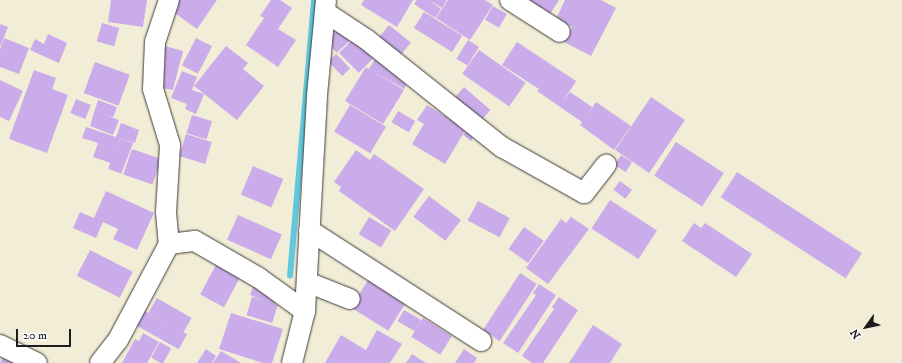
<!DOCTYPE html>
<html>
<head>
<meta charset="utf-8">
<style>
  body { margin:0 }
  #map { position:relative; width:902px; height:363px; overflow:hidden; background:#f2edd7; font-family:"IM FELL DW Pica",serif }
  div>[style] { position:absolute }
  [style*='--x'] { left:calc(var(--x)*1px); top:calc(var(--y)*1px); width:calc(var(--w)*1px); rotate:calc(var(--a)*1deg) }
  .stream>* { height:5.5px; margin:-2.75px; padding:0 2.75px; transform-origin:2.75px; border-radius:2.75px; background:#61c8dd }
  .building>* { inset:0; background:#cbacea; transform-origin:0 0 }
  .roads { filter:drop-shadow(0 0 1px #3c3b38) drop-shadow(0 0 1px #3c3b38) }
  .minor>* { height:20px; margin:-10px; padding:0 10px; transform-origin:10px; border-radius:10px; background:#fff }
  span { translate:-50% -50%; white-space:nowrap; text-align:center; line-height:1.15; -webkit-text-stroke:3px #fff; paint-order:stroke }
  .north { position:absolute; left:846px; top:307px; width:40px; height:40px; -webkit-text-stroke:3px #fff; paint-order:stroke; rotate:237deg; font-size:11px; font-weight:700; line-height:16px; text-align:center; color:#1c1c1c }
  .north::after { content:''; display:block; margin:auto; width:14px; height:18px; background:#1c1c1c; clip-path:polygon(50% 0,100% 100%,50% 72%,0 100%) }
  .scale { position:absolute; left:16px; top:329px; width:55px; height:18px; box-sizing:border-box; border:2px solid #1c1c1c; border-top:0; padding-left:5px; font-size:12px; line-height:14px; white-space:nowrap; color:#1c1c1c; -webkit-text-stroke:3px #fff; paint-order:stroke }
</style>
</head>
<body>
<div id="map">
  <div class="stream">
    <div style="--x:290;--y:276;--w:277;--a:-85"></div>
  </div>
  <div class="building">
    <div style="clip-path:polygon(111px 0,147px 0,143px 27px,108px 22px)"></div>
    <div style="clip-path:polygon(179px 0,217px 0,197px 29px,172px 11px)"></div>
    <div style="clip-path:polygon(271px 0,280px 0,292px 8px,278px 29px,296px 40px,278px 67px,246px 45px,264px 18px,260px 16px)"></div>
    <div style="clip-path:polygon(364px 0,413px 0,397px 27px,361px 5px)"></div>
    <div style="clip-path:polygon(417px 0,447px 0,442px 8px,429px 0,441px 9px,435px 18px,414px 4px)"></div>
    <div style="clip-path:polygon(448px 0,485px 0,493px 5px,470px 40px,436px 18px)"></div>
    <div style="clip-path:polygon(528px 0,559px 0,550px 14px)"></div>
    <div style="clip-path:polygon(565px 0,601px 0,616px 8px,591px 56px,564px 42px,572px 27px,556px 19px)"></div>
    <div style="left:493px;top:6px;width:16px;height:16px;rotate:30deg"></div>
    <div style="left:424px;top:12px;width:45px;height:19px;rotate:32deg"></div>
    <div style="left:102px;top:23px;width:18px;height:19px;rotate:16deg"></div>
    <div style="clip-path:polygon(0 24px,8px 27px,0 47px)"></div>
    <div style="left:389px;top:25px;width:28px;height:24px;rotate:39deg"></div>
    <div style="left:342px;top:26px;width:16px;height:22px;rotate:47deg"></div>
    <div style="clip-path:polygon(48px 34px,67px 43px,59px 63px,30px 50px,35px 39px,44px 44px)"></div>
    <div style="left:356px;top:36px;width:28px;height:24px;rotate:45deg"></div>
    <div style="clip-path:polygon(4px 38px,29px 48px,19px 74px,0 67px,0 50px)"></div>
    <div style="left:196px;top:38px;width:18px;height:31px;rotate:27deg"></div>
    <div style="left:468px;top:40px;width:13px;height:22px;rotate:32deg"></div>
    <div style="clip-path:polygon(517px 42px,576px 81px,562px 103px,570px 92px,592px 107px,584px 119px,596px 102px,631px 126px,614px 150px,580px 125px,582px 122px,537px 91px,539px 89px,502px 65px)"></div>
    <div style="left:165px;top:46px;width:19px;height:16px;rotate:16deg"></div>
    <div style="clip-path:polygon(226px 46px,248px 63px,243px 69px,264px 86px,237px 120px,194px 86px)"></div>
    <div style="left:479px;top:50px;width:57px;height:29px;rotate:35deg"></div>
    <div style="left:336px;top:54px;width:20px;height:11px;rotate:45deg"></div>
    <div style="clip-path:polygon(376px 57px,411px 77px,404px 89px,371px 70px,404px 90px,383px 124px,345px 101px,366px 67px,369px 69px)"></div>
    <div style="left:95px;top:62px;width:37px;height:33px;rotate:20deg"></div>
    <div style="clip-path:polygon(162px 62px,179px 66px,173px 90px,162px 88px,164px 79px,158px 77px)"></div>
    <div style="clip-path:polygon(34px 70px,56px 78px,52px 89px,68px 95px,47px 153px,9px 139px)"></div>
    <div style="clip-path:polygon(182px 71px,197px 77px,192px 90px,204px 94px,196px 114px,185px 109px,187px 104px,171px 98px)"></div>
    <div style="clip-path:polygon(0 80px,23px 91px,9px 121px,0 117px)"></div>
    <div style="left:464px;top:87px;width:35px;height:16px;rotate:41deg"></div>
    <div style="left:651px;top:97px;width:41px;height:64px;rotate:34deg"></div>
    <div style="left:76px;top:99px;width:16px;height:15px;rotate:22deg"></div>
    <div style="clip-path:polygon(98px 100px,117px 107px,113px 117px,101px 113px,119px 120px,113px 135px,90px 126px)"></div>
    <div style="left:350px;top:105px;width:42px;height:31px;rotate:31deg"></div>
    <div style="clip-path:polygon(427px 105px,466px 129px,445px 164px,412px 144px,424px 124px,417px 120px)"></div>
    <div style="left:398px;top:111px;width:20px;height:13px;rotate:30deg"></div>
    <div style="left:192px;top:115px;width:21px;height:19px;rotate:17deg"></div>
    <div style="clip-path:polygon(121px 123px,139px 130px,135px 143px,120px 138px,111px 163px,93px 157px,98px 143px,82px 138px,86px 127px,116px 137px)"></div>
    <div style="clip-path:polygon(470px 126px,477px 131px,471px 141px,463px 135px)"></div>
    <div style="left:186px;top:134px;width:27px;height:23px;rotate:17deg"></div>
    <div style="left:120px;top:138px;width:14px;height:33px;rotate:21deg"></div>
    <div style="left:676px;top:142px;width:57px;height:40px;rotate:33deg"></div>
    <div style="left:132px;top:149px;width:31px;height:27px;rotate:19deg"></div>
    <div style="clip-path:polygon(356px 150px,370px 160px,374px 154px,424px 189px,395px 231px,339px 191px,341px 187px,334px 182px)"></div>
    <div style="left:621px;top:155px;width:13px;height:12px;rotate:32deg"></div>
    <div style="left:253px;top:166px;width:33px;height:31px;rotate:23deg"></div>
    <div style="left:737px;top:172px;width:149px;height:30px;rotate:33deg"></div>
    <div style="left:620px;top:181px;width:15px;height:11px;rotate:37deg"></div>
    <div style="clip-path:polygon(106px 191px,154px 213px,137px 250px,113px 239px,118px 229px,103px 222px,96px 238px,73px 228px,80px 212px,94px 218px)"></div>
    <div style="left:429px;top:196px;width:40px;height:26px;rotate:37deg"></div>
    <div style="left:610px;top:200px;width:56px;height:34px;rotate:33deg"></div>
    <div style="left:478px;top:201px;width:36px;height:22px;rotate:28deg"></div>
    <div style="left:238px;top:215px;width:48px;height:27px;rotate:24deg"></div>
    <div style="left:369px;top:217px;width:26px;height:20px;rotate:31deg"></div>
    <div style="clip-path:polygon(571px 217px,589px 229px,548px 284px,526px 268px,561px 219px,566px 223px)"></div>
    <div style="clip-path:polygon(694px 223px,701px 228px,705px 223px,752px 254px,736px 277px,682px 241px)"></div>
    <div style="left:524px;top:227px;width:24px;height:27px;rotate:35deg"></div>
    <div style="left:90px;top:250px;width:48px;height:29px;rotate:27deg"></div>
    <div style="left:218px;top:261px;width:27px;height:38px;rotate:28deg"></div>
    <div style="left:520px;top:273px;width:20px;height:68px;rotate:33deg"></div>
    <div style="left:370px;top:277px;width:44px;height:36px;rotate:32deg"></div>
    <div style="left:255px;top:283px;width:26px;height:13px;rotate:23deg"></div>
    <div style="clip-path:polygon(539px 284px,556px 295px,518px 353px,503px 343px,536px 295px,533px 293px)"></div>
    <div style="left:252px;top:297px;width:27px;height:19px;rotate:17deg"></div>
    <div style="clip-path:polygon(559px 297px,578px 310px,543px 363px,532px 363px,522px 356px,554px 309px,552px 307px)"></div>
    <div style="left:157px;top:298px;width:40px;height:17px;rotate:30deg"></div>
    <div style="left:404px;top:310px;width:20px;height:13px;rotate:30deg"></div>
    <div style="left:145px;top:311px;width:48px;height:17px;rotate:29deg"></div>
    <div style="clip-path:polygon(231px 313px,283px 329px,272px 363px,263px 363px,219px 349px)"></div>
    <div style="left:423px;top:318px;width:34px;height:22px;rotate:32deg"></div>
    <div style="clip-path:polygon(593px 325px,622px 344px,610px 363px,569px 363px)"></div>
    <div style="clip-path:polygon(377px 330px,402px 344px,390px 363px,325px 363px,341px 335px,366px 350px)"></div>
    <div style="clip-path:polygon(143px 333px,159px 342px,147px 363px,122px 363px,135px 339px,139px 341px)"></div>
    <div style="left:160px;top:342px;width:13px;height:18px;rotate:29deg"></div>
    <div style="clip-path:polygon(206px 349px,216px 356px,212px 363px,197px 363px)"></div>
    <div style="clip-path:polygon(464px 349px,477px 358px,474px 363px,455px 363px)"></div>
    <div style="clip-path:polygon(221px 351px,241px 363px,213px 363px)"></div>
    <div style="clip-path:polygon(412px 354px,426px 363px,406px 363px)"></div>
    <div style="clip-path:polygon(4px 355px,20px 363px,0 363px)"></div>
  </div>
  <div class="roads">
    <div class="minor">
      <div style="--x:169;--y:0;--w:44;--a:108.4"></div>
      <div style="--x:155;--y:42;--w:47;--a:92.4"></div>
      <div style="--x:153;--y:89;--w:59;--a:73.1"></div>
      <div style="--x:170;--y:145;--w:67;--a:93.4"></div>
      <div style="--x:166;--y:212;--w:32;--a:85"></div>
      <div style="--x:510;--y:0;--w:59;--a:32.6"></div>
      <div style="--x:325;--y:12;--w:49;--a:33.4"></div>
      <div style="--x:366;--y:39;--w:174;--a:38.5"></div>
      <div style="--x:502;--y:147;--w:94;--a:29.3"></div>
      <div style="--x:584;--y:193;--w:36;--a:-52"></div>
      <div style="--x:309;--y:230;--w:205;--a:32.8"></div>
      <div style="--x:307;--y:282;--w:46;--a:21.6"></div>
      <div style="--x:0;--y:345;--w:41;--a:25.9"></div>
      <div style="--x:100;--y:363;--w:29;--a:-52"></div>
      <div style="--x:118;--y:340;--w:109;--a:-62"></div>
      <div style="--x:169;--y:244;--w:26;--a:-7"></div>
      <div style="--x:195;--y:241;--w:74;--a:30"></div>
      <div style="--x:259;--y:278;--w:57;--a:35.7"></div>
      <div style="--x:292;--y:363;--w:54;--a:-76"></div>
      <div style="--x:305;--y:311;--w:216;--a:-86.8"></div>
      <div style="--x:317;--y:95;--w:95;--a:-84.6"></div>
    </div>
  </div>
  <div class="north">N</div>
  <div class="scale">20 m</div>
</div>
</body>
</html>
